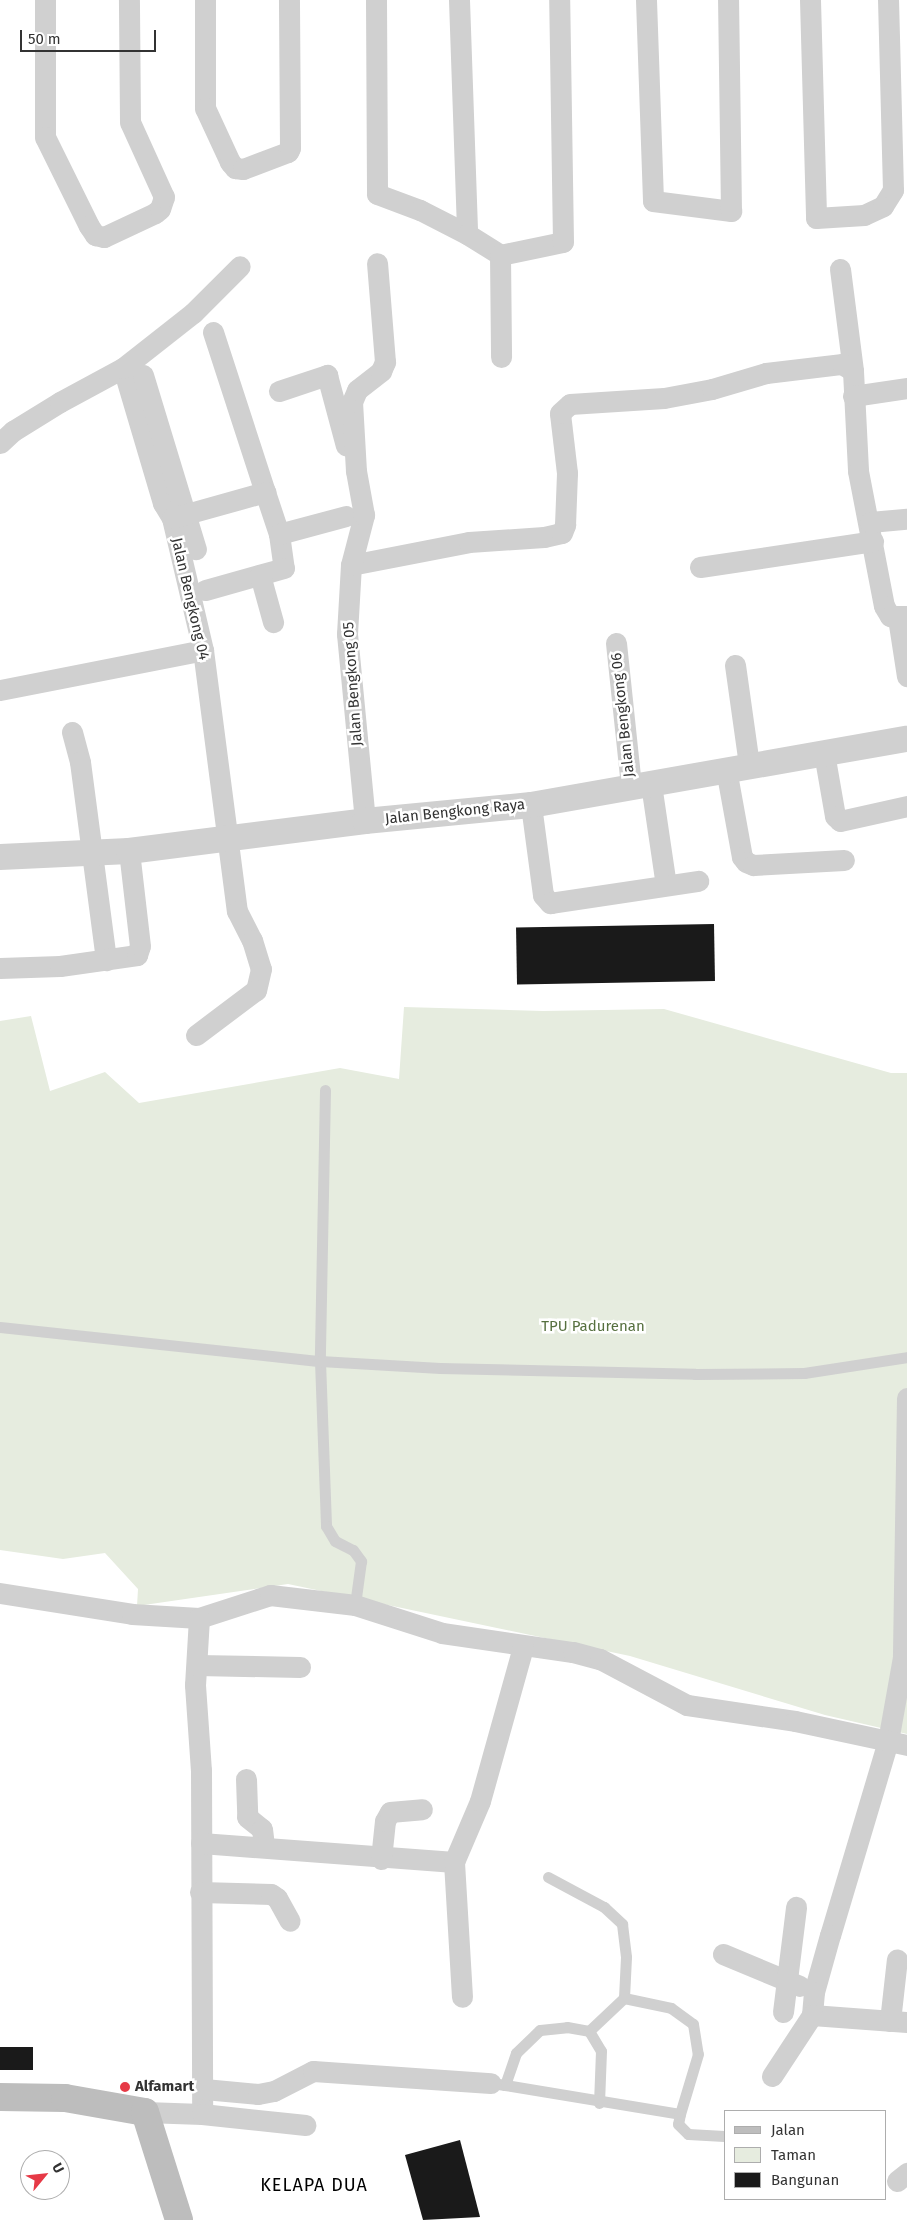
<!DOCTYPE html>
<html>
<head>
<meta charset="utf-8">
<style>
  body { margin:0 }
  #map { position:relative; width:907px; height:2220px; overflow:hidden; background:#fff; font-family:"Fira Sans",sans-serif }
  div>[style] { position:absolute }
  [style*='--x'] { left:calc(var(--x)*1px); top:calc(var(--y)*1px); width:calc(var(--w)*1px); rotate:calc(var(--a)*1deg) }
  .green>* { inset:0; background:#e6ecdf }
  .building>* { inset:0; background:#1a1a1a; transform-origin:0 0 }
  .service>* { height:11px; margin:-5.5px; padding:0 5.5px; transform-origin:5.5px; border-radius:5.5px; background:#d0d0d0 }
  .minor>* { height:21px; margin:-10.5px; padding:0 10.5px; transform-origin:10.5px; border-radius:10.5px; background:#d0d0d0 }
  .tertiary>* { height:26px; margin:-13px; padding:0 13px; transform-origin:13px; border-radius:13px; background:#d0d0d0 }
  .secondary>* { height:28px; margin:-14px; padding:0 14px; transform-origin:14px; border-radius:14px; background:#bdbdbd }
  .dots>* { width:14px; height:14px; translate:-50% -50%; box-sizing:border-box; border:2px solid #fff; border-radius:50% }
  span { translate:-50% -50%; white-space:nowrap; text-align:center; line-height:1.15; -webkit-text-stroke:5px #fff; paint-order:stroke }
  .street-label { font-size:15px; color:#333 }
  .park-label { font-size:15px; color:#56703f }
  .poi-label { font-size:15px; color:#333; font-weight:700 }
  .left { translate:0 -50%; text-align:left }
  .quarter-label { font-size:18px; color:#000; letter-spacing:1px }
  .legend { position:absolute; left:724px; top:2110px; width:162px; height:90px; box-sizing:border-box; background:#fff; border:1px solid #adadad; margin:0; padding:6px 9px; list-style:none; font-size:15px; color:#333 }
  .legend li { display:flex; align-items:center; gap:10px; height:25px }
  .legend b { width:25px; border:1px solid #adadad }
  .north { position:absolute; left:20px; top:2150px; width:50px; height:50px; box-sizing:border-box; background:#fff; border:1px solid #adadad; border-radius:50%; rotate:62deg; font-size:14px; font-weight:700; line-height:20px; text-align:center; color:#333 }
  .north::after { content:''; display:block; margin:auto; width:18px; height:22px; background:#e63946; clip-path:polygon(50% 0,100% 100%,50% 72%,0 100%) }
  .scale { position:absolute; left:20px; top:30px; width:136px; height:22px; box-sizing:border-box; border:2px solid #333; border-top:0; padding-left:6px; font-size:15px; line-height:18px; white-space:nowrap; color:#333; -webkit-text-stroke:4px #fff; paint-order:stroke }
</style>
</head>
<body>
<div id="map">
  <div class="green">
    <div style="clip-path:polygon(404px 1007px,543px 1011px,664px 1009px,891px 1073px,907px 1073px,907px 1734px,825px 1715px,630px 1656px,288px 1584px,137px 1606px,138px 1589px,105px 1553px,63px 1559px,0 1550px,0 1021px,31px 1016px,50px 1091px,105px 1072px,139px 1103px,340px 1068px,399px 1079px)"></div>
  </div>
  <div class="building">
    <div style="left:714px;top:924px;width:57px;height:198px;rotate:89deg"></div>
    <div style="left:0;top:2047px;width:33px;height:23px"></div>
    <div style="clip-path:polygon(460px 2140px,480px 2217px,423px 2220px,405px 2155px)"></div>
  </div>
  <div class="service">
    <div style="--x:325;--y:1090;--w:271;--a:91.1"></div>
    <div style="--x:320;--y:1361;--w:165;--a:87.9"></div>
    <div style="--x:326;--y:1526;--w:17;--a:59"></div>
    <div style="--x:335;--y:1541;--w:20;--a:27"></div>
    <div style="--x:353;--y:1550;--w:14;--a:54"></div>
    <div style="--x:361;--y:1561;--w:44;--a:97.8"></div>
    <div style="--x:0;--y:1327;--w:322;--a:6.1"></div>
    <div style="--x:320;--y:1361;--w:120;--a:3.3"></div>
    <div style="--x:440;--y:1368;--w:255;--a:1.3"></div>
    <div style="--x:695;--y:1374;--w:109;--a:-0.5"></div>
    <div style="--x:804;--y:1373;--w:104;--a:-8.8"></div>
    <div style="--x:548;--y:1877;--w:64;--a:28.2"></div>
    <div style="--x:604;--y:1907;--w:25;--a:43"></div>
    <div style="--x:622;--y:1924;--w:33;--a:83"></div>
    <div style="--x:626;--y:1957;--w:41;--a:92.8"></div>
    <div style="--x:589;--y:2031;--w:23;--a:59"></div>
    <div style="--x:601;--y:2051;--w:52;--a:92.2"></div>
    <div style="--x:491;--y:2083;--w:14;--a:8"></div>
    <div style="--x:505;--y:2085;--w:34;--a:-71"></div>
    <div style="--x:516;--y:2053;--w:33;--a:-44"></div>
    <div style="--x:540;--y:2030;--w:27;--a:-6"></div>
    <div style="--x:567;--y:2027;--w:22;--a:10"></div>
    <div style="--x:589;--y:2031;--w:48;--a:-43.3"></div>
    <div style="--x:624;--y:1998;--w:48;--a:12"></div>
    <div style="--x:671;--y:2008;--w:27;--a:36"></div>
    <div style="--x:693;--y:2024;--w:30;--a:81"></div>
    <div style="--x:698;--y:2054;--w:63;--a:106.7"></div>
    <div style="--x:505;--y:2085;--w:177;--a:9.4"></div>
    <div style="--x:680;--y:2114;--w:10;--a:101"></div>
    <div style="--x:678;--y:2124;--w:14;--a:45"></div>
    <div style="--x:688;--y:2134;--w:36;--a:3"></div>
  </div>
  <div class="minor">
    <div style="--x:45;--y:0;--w:137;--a:90"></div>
    <div style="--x:45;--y:137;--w:99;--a:63.7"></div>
    <div style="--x:89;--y:226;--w:11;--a:56"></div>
    <div style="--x:95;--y:235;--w:9;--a:13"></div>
    <div style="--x:104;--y:237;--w:56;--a:-25.2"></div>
    <div style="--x:155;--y:213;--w:6;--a:-39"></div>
    <div style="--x:160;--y:209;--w:13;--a:-72"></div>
    <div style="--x:164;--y:197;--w:82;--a:-114.4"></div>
    <div style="--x:130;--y:122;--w:122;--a:-90.5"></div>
    <div style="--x:205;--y:0;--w:108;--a:90"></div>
    <div style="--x:205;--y:108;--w:60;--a:65.2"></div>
    <div style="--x:230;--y:162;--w:8;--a:50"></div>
    <div style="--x:235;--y:168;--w:8;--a:7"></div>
    <div style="--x:243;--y:169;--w:48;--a:-20.7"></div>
    <div style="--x:288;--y:152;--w:4;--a:-63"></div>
    <div style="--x:290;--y:148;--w:148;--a:-90.4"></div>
    <div style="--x:376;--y:0;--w:194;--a:89.7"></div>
    <div style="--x:377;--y:194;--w:46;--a:20.4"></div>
    <div style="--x:420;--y:210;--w:53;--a:27.1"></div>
    <div style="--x:459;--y:0;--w:234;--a:88"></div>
    <div style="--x:467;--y:234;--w:39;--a:32"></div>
    <div style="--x:500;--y:255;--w:64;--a:-11.7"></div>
    <div style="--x:563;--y:242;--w:242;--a:-90.9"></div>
    <div style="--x:646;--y:0;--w:201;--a:88"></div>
    <div style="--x:653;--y:201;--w:79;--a:7.3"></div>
    <div style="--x:731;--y:211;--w:211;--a:-90.8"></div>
    <div style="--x:810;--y:0;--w:218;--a:88.4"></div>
    <div style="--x:816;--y:218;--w:48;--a:-3.6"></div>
    <div style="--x:864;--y:215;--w:21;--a:-25"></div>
    <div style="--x:883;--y:206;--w:19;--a:-58"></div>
    <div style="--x:893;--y:190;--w:190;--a:-91.5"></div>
    <div style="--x:500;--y:255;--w:102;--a:89.4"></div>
    <div style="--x:840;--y:269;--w:103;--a:82.7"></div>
    <div style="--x:853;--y:371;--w:100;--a:87.1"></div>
    <div style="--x:858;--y:471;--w:137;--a:79.1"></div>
    <div style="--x:884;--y:606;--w:12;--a:59"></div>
    <div style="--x:890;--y:616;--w:17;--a:0"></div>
    <div style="--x:213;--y:332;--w:168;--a:72"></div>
    <div style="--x:123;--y:368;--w:141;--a:73.5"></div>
    <div style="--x:163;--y:503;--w:17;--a:59"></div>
    <div style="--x:172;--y:518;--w:136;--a:76.8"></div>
    <div style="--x:203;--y:650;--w:263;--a:82.6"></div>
    <div style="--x:237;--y:911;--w:33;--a:63"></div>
    <div style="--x:252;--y:940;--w:30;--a:73"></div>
    <div style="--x:261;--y:969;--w:22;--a:103"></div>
    <div style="--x:256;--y:990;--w:75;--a:143.1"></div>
    <div style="--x:143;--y:375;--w:182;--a:73.1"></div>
    <div style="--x:279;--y:391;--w:51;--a:-18.4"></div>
    <div style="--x:327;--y:375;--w:73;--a:75"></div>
    <div style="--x:853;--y:396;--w:55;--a:-8.4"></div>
    <div style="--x:0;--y:443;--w:18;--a:-43"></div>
    <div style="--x:13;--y:431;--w:55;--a:-31.7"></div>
    <div style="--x:60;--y:402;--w:72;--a:-28.4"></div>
    <div style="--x:123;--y:368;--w:89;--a:-38.2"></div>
    <div style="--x:193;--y:313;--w:66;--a:-45"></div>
    <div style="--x:172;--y:518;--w:97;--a:-15.6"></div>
    <div style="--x:265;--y:492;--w:44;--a:71.6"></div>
    <div style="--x:279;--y:534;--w:34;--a:82"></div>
    <div style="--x:284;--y:568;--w:82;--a:164.4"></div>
    <div style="--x:870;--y:522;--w:37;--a:-5"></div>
    <div style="--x:279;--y:534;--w:69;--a:-15"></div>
    <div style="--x:351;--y:565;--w:120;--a:-11"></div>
    <div style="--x:469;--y:542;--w:75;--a:-3.8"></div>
    <div style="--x:544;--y:537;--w:18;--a:-13"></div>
    <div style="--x:562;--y:533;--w:9;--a:-69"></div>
    <div style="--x:565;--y:525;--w:52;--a:-87.8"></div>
    <div style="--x:567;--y:473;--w:60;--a:-96.7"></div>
    <div style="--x:560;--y:413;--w:13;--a:-42"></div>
    <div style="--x:570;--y:404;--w:94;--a:-3.7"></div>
    <div style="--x:664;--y:398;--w:49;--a:-10.6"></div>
    <div style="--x:712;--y:389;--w:56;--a:-16.5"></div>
    <div style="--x:766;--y:373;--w:77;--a:-6.8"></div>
    <div style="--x:842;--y:364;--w:13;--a:32"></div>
    <div style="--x:700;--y:567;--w:175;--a:-8.5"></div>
    <div style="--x:260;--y:575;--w:49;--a:74.5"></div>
    <div style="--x:898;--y:618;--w:59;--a:81.2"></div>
    <div style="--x:616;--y:643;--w:144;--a:84"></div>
    <div style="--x:735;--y:665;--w:101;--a:82"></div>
    <div style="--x:0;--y:690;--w:207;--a:-11.1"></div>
    <div style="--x:72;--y:732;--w:31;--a:75"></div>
    <div style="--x:80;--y:762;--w:200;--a:82.5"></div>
    <div style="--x:824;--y:753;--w:64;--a:80.1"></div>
    <div style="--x:835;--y:816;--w:7;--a:45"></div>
    <div style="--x:840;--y:821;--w:69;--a:-12.6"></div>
    <div style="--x:726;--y:769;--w:89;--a:79.7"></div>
    <div style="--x:742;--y:857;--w:6;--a:51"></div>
    <div style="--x:746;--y:862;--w:8;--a:23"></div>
    <div style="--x:753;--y:865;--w:91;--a:-3.1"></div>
    <div style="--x:651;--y:784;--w:102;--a:81.6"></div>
    <div style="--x:531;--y:805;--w:91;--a:82.4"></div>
    <div style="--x:543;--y:895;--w:11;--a:49"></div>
    <div style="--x:550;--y:903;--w:150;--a:-8.5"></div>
    <div style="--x:365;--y:821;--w:188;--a:-95.5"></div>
    <div style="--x:347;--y:634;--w:69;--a:-86.7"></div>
    <div style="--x:351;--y:565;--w:52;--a:-75.4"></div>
    <div style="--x:364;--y:515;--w:45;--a:-100.3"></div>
    <div style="--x:356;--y:471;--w:69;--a:-93.3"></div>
    <div style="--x:352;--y:402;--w:13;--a:-67"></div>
    <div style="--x:357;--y:390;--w:31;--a:-38"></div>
    <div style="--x:381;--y:371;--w:10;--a:-66"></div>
    <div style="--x:385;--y:362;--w:99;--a:-94.6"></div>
    <div style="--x:0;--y:968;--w:60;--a:-1.9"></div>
    <div style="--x:60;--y:966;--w:78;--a:-8.1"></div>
    <div style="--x:137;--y:955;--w:9;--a:-72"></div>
    <div style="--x:140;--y:946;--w:96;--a:-96.6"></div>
    <div style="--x:907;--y:1398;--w:259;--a:90.9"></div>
    <div style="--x:903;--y:1657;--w:85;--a:100.1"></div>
    <div style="--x:888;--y:1741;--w:202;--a:106.6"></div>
    <div style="--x:830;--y:1935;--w:59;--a:105.7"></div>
    <div style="--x:814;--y:1992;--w:23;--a:95"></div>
    <div style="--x:812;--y:2015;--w:95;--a:4.2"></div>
    <div style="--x:0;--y:1593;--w:134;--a:9"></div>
    <div style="--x:132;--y:1614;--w:67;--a:3.4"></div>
    <div style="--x:199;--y:1618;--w:75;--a:-17.9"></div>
    <div style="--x:270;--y:1595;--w:86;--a:6.7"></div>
    <div style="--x:355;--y:1605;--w:91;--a:17.8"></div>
    <div style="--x:442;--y:1633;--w:132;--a:8.3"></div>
    <div style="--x:573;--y:1652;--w:28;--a:15"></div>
    <div style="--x:600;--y:1659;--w:98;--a:27.9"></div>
    <div style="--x:687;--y:1705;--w:109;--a:8.4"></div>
    <div style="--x:795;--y:1721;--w:115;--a:12.1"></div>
    <div style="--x:199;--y:1618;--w:67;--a:93.4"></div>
    <div style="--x:195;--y:1685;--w:85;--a:86"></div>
    <div style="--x:201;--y:1770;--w:344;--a:89.8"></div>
    <div style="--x:197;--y:1665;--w:103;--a:1.1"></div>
    <div style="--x:246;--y:1779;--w:38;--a:88"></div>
    <div style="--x:247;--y:1817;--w:19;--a:39"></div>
    <div style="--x:262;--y:1829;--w:17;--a:83"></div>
    <div style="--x:201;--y:1843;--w:254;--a:4.3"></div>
    <div style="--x:454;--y:1862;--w:135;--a:86.6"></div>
    <div style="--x:381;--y:1859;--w:38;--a:-84"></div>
    <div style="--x:385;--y:1821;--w:10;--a:-61"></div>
    <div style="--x:390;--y:1812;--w:32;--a:-5"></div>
    <div style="--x:454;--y:1862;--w:66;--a:-66.9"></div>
    <div style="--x:480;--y:1801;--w:160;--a:-74.4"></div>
    <div style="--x:200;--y:1892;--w:71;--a:1.6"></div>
    <div style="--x:271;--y:1894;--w:7;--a:34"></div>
    <div style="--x:277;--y:1898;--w:26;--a:61"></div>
    <div style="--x:723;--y:1954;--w:83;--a:22.6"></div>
    <div style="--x:783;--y:2012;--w:106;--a:-82.9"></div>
    <div style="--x:890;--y:2021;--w:62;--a:-83.6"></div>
    <div style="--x:772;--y:2076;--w:73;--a:-56.7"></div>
    <div style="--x:204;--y:2089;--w:54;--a:5.3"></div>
    <div style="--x:258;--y:2094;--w:16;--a:-11"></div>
    <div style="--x:274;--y:2091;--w:44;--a:-27.1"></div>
    <div style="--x:313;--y:2071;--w:178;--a:3.9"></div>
    <div style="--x:145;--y:2112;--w:57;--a:2"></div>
    <div style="--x:202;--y:2114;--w:104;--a:6.1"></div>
    <div style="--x:897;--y:2181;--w:13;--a:-39"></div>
  </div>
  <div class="tertiary">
    <div style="--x:0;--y:857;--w:129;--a:-2.7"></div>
    <div style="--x:129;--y:851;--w:238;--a:-7.2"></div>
    <div style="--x:365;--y:821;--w:167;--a:-5.5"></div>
    <div style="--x:531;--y:805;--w:382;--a:-10"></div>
  </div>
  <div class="secondary">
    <div style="--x:0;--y:2097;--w:65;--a:0.9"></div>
    <div style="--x:65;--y:2098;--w:81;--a:9.9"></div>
    <div style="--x:145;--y:2112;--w:113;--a:72.5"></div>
  </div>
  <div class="dots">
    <div style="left:125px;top:2087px;background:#e63946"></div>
  </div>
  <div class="street-label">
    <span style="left:190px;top:599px;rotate:77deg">Jalan Bengkong 04</span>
    <span style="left:353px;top:684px;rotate:-94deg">Jalan Bengkong 05</span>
    <span style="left:623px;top:715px;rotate:-96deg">Jalan Bengkong 06</span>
    <span style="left:455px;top:812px;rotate:-6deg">Jalan Bengkong Raya</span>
  </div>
  <div class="park-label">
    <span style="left:593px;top:1327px">TPU Padurenan</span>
  </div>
  <div class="poi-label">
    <span class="left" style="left:135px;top:2087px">Alfamart</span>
  </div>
  <div class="quarter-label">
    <span style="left:314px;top:2185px">KELAPA DUA</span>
  </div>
  <ul class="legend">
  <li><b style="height:6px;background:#bdbdbd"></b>Jalan</li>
  <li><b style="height:14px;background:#e6ecdf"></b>Taman</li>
  <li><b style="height:14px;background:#1a1a1a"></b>Bangunan</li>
  </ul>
  <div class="north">U</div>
  <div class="scale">50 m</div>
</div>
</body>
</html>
